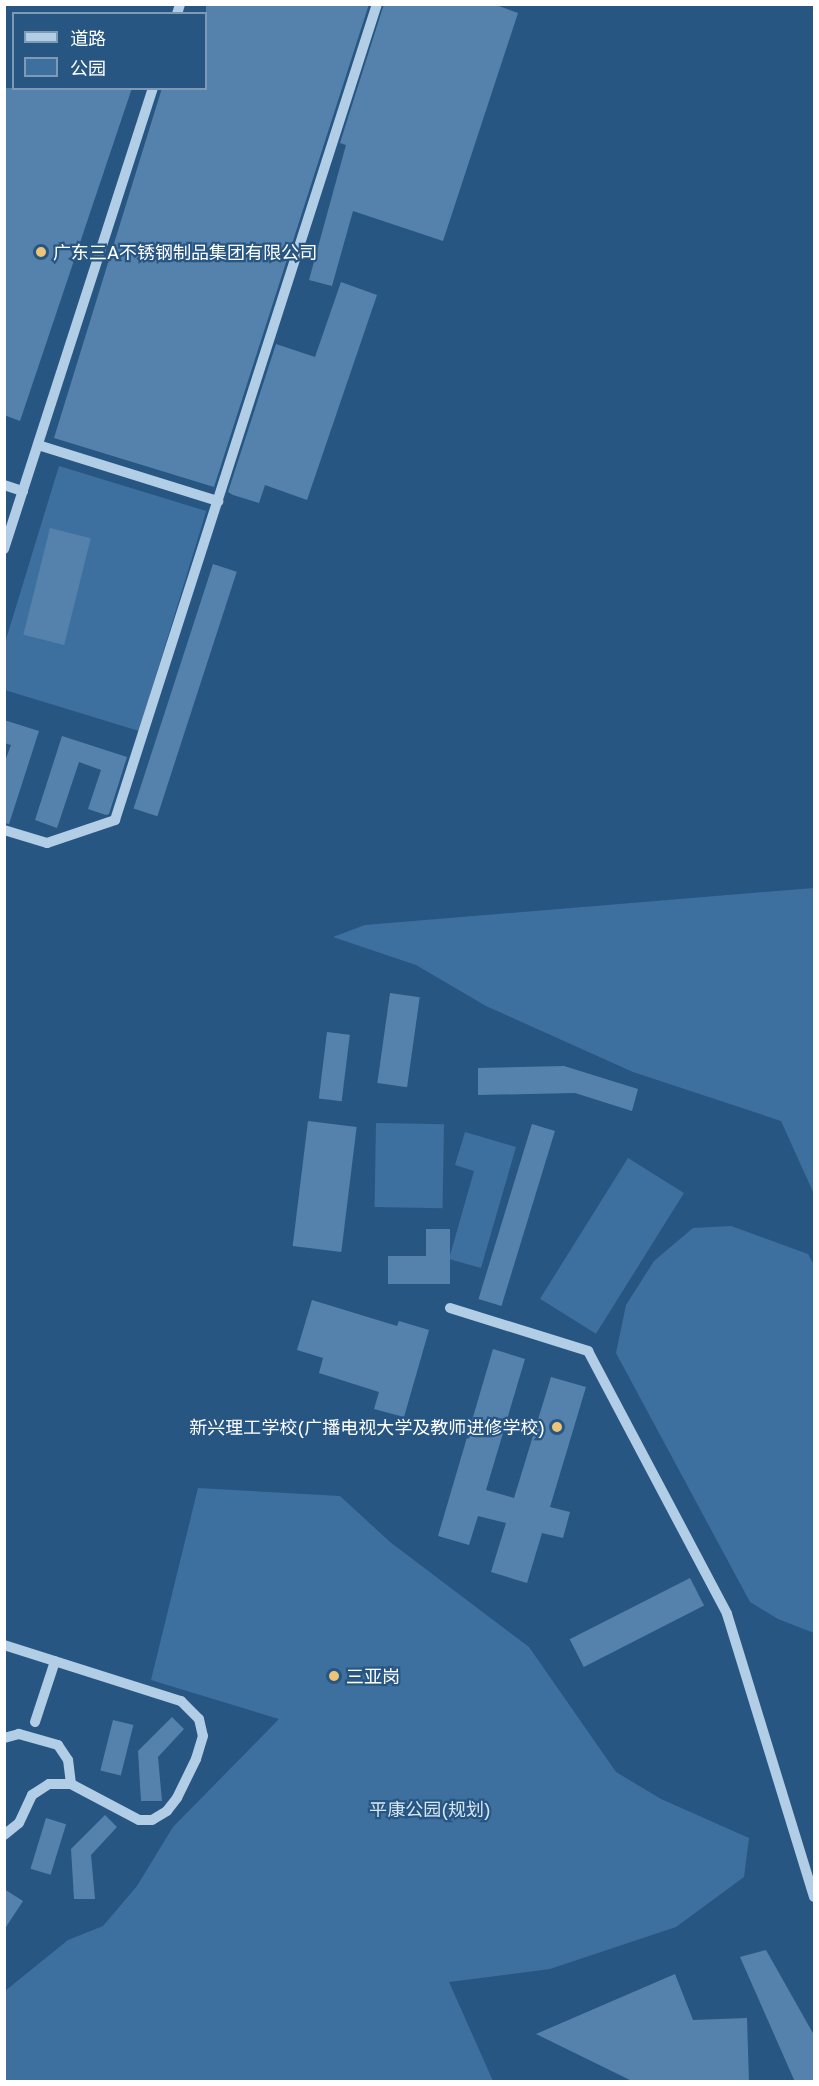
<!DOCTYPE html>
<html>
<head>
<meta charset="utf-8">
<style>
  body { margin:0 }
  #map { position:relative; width:819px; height:2086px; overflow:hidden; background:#285683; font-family:"Golos Text","Noto Sans SC",sans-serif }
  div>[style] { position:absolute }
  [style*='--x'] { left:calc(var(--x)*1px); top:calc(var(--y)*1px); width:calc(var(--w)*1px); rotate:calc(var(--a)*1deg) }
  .green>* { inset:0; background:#3d709f; transform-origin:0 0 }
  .building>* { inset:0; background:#5582ac; transform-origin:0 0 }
  .minor>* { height:10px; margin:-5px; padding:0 5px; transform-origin:5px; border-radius:5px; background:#b2cde6 }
  .dots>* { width:16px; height:16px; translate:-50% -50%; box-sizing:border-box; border:3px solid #285683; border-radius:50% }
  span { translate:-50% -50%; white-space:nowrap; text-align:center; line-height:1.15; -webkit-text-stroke:4.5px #285683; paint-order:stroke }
  .poi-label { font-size:18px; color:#fff }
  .left { translate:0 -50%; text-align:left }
  .right { translate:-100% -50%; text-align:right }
  .park-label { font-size:18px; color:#d5e6f5 }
  .frame { position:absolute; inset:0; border:6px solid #fff; pointer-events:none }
  .legend { position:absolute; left:12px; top:12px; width:195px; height:78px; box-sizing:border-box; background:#285683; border:2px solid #7e9ab5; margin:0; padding:8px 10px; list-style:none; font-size:18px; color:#fff }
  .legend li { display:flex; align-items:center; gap:12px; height:30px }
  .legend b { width:30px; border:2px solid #7e9ab5 }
</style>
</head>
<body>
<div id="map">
  <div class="green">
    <div style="left:59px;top:466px;width:154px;height:230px;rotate:17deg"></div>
    <div style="clip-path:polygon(814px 888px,814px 1194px,781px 1121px,633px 1072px,486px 1006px,416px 965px,333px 937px,365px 925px)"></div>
    <div style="left:376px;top:1123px;width:68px;height:84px;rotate:1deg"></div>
    <div style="clip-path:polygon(465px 1132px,516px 1147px,481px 1268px,449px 1259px,474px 1171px,455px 1165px)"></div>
    <div style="left:628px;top:1158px;width:66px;height:166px;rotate:32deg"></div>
    <div style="clip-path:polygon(731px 1226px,808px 1254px,814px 1265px,814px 1633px,778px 1619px,750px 1602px,616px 1353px,626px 1305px,654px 1261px,693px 1228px)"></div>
    <div style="clip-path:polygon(198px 1488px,340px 1496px,390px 1542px,529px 1647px,616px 1772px,661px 1799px,749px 1838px,744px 1877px,676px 1927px,550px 1969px,449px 1982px,493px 2081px,5px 2081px,5px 1991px,68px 1940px,103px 1926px,137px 1886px,173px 1827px,279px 1719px,151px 1680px)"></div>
  </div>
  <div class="building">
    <div style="clip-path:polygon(206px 4px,369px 4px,214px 487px,54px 438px,162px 88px,206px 88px)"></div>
    <div style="clip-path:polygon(384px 4px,493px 4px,518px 13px,443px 241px,353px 211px,332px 286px,309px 280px,346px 145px,340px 143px)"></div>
    <div style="clip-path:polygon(4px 88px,132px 88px,20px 421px,4px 415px)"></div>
    <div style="clip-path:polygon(341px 282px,377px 295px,307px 500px,265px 485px,259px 503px,233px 495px,228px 492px,276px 344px,315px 357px)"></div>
    <div style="left:50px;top:528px;width:42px;height:110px;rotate:14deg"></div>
    <div style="left:213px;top:564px;width:25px;height:257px;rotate:18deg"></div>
    <div style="clip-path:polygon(4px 720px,39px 731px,9px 824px,4px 823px,4px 764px,11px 745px,4px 743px)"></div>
    <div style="clip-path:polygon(62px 736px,127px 757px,109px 814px,106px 815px,88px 809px,101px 770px,79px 762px,57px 828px,35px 820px)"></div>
    <div style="left:390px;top:993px;width:30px;height:91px;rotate:8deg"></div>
    <div style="left:327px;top:1032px;width:23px;height:67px;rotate:7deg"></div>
    <div style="clip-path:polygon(564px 1066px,638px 1089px,632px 1111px,575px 1093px,478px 1095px,478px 1068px)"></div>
    <div style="left:308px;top:1121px;width:49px;height:126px;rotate:7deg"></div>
    <div style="left:532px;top:1124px;width:24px;height:183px;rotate:17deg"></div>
    <div style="clip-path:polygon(426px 1229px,450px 1229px,450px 1284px,388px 1284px,388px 1256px,426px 1256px)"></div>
    <div style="clip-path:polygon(312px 1300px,397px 1326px,399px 1321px,429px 1330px,404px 1417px,374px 1409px,379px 1392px,319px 1373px,323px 1358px,297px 1350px)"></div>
    <div style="clip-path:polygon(493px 1349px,525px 1359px,486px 1490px,514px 1498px,551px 1377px,586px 1387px,550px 1507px,570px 1512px,563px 1538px,542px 1533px,527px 1583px,491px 1572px,506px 1523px,478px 1516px,469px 1545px,438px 1536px)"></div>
    <div style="left:690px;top:1578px;width:31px;height:135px;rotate:63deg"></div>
    <div style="clip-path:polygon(172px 1717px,184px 1729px,158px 1757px,162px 1801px,141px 1801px,138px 1751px)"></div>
    <div style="left:113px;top:1720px;width:21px;height:52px;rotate:14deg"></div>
    <div style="clip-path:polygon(105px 1815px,117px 1827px,91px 1855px,95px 1899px,74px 1899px,71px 1849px)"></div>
    <div style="left:46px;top:1818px;width:21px;height:53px;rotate:17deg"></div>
    <div style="clip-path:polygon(4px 1889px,23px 1901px,4px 1930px)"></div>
    <div style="clip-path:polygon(766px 1950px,814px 2035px,814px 2082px,795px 2082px,740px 1957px)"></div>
    <div style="clip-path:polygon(675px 1974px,693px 2020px,747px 2018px,749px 2082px,634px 2082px,536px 2034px)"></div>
  </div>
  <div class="minor">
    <div style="--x:177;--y:14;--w:10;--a:-73"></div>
    <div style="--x:38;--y:445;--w:189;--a:17.3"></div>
    <div style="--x:4;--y:485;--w:20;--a:18"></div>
    <div style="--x:4;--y:549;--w:484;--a:-72.1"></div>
    <div style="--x:4;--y:830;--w:45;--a:16.8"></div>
    <div style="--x:47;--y:843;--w:72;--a:-18.7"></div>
    <div style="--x:115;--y:820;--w:857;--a:-72.2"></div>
    <div style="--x:450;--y:1308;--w:145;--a:17.3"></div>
    <div style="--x:588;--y:1351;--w:297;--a:62.1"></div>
    <div style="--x:727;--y:1614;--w:296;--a:72.9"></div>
    <div style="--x:4;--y:1645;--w:186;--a:17.6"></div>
    <div style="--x:181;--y:1701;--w:25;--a:45"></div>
    <div style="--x:199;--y:1719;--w:17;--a:77"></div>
    <div style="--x:203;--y:1736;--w:24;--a:107"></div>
    <div style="--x:196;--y:1759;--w:43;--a:116"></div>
    <div style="--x:177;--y:1798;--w:16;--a:128"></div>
    <div style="--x:167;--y:1811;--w:17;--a:149"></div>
    <div style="--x:152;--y:1820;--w:13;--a:180"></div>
    <div style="--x:139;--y:1820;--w:77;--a:-152.1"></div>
    <div style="--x:71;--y:1784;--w:24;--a:-97"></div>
    <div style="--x:68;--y:1760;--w:18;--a:-124"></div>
    <div style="--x:58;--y:1745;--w:41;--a:-164.2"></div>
    <div style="--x:19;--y:1734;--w:16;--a:165"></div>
    <div style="--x:35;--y:1722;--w:64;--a:-71.8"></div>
    <div style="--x:4;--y:1835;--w:19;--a:-39"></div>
    <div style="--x:19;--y:1823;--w:31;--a:-65"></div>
    <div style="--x:32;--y:1795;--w:20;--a:-33"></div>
    <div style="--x:49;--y:1784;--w:22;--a:0"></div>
  </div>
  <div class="dots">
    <div style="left:41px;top:252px;background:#eec478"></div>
    <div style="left:557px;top:1427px;background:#eec478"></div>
    <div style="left:334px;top:1676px;background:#eec478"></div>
  </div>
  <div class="poi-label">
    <span class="left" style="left:53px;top:252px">广东三A不锈钢制品集团有限公司</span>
    <span class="right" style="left:545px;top:1427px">新兴理工学校(广播电视大学及教师进修学校)</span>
    <span class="left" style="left:346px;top:1676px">三亚岗</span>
  </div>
  <div class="park-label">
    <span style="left:430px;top:1809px">平康公园(规划)</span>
  </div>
  <div class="frame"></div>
  <ul class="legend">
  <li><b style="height:8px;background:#b2cde6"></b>道路</li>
  <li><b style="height:16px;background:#3d709f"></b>公园</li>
  </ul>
</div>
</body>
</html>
